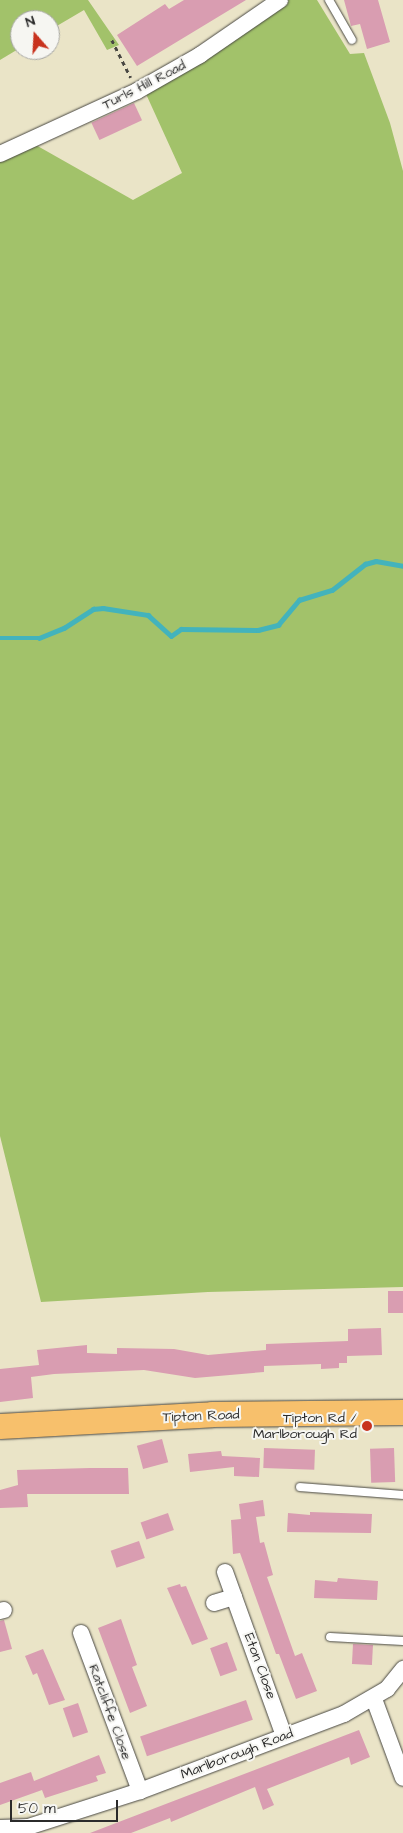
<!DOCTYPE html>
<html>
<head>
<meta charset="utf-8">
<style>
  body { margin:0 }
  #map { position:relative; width:403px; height:1833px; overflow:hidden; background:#eae4c7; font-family:"Architects Daughter",sans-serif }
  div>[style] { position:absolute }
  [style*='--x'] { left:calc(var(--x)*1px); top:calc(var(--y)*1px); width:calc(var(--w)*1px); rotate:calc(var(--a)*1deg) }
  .green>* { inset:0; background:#a2c26a }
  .stream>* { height:4.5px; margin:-2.25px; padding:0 2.25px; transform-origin:2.25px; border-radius:2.25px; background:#43b3bc }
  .building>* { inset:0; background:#d99db1; transform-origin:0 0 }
  .path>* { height:2.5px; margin-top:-1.25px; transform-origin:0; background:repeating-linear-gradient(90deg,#484742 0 4px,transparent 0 8px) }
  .roads { filter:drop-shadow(0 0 1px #484742) drop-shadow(0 0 1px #484742) }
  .service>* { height:8px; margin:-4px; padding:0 4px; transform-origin:4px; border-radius:4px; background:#fff }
  .minor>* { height:16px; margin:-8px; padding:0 8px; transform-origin:8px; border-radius:8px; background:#fff }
  .primary>* { height:25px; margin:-12.5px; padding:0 12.5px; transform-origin:12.5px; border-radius:12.5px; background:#f7c06c }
  .dots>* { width:14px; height:14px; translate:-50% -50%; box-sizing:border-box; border:2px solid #f6f6f2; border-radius:50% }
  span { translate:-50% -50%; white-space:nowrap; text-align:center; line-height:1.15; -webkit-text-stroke:4px #f6f6f2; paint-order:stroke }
  .street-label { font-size:14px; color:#2b2b2b }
  .poi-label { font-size:14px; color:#2b2b2b }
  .right { translate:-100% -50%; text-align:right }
  .north { position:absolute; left:10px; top:10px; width:50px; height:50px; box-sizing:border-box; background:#f6f6f2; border:1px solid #a5a5a2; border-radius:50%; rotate:341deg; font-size:14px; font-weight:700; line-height:20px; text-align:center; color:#2b2b2b }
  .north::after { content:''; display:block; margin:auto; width:18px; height:22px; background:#c8321e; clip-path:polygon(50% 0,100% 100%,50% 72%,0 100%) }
  .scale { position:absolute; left:10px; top:1800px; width:108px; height:22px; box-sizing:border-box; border:2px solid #2b2b2b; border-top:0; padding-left:6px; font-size:15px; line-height:18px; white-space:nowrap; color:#2b2b2b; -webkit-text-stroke:4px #f6f6f2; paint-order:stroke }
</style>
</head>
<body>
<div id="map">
  <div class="green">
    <div style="clip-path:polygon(0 0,88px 0,119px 45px,107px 50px,84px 10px,50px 30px,50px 20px,20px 20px,20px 48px,0 60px)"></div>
    <div style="clip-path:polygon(288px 0,317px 0,350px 54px,364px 53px,390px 123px,403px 171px,403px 1287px,208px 1292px,41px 1302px,0 1136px,0 159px,34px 144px,133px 200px,182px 173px,146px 94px)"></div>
  </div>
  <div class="stream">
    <div style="--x:0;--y:638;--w:39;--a:0"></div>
    <div style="--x:39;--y:638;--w:27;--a:-22"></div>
    <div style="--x:64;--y:628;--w:35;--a:-33"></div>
    <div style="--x:93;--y:609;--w:10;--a:-6"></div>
    <div style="--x:103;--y:608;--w:46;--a:8.8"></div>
    <div style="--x:148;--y:615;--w:31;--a:42"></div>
    <div style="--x:171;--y:636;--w:12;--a:-35"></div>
    <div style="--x:181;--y:629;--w:77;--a:0.7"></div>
    <div style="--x:258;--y:630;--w:21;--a:-14"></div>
    <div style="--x:278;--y:625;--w:33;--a:-50"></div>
    <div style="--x:299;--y:600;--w:34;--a:-17"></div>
    <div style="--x:332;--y:590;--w:42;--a:-38.2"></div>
    <div style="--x:365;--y:564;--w:11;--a:-15"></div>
    <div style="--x:376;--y:561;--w:27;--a:10"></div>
  </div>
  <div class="building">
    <div style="clip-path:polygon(184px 0,246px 0,137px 66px,117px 35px,165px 4px,169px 9px)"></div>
    <div style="clip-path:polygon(344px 0,378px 0,390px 42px,367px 49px,360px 24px,351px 26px)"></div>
    <div style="left:134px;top:103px;width:19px;height:47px;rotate:65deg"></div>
    <div style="left:403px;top:1291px;width:22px;height:15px;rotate:90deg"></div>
    <div style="clip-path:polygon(381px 1328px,382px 1355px,347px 1356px,347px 1363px,339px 1363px,339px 1368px,321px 1369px,321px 1364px,264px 1366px,264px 1372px,195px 1378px,144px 1370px,54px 1374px,31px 1377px,33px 1398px,0 1402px,0 1369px,39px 1365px,37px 1350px,87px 1345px,87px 1353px,117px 1354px,117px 1348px,174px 1349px,208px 1355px,266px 1350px,266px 1344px,348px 1341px,348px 1329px)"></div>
    <div style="left:162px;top:1439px;width:24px;height:26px;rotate:75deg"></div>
    <div style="left:264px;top:1448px;width:51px;height:20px;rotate:2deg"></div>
    <div style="left:394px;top:1448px;width:34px;height:24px;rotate:88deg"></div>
    <div style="clip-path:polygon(221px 1451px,222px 1456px,260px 1458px,259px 1477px,234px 1476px,234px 1467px,190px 1472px,188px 1454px)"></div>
    <div style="clip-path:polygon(90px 1468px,128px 1468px,129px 1494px,27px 1494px,28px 1507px,0 1508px,0 1490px,18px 1485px,17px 1470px)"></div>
    <div style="clip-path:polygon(263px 1500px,265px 1516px,256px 1517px,260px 1543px,264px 1542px,273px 1575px,267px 1577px,295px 1656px,302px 1653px,317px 1691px,296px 1699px,279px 1654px,276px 1654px,240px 1553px,233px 1554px,231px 1520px,241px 1519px,239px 1504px)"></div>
    <div style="clip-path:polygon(310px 1512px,372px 1514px,371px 1533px,287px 1532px,288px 1513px,310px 1515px)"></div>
    <div style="left:168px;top:1513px;width:18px;height:29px;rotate:71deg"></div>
    <div style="left:139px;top:1541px;width:18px;height:30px;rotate:71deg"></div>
    <div style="clip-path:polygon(338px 1578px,378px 1581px,377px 1600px,314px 1598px,315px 1580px,337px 1582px)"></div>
    <div style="clip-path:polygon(180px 1584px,181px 1587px,186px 1586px,208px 1639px,192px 1645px,167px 1588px)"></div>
    <div style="clip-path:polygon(121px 1619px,137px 1665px,132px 1667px,147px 1706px,130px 1713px,98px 1628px)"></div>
    <div style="clip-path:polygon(4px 1620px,12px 1649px,0 1652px,0 1621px)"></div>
    <div style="left:227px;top:1642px;width:30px;height:18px;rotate:70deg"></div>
    <div style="left:353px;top:1644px;width:20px;height:20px;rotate:3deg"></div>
    <div style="clip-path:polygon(43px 1649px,65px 1700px,49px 1705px,37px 1673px,33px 1675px,25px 1656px)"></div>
    <div style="left:246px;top:1700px;width:21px;height:112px;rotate:71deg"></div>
    <div style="left:78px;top:1703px;width:31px;height:16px;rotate:71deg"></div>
    <div style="clip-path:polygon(359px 1730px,370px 1757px,351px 1765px,349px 1757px,267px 1789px,274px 1805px,263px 1810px,255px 1787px,171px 1822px,170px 1818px,131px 1833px,90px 1833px)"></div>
    <div style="clip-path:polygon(99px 1755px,106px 1773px,96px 1776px,98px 1781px,45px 1798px,42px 1790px,0 1805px,0 1783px,31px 1772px,34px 1781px)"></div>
  </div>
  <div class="path">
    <div style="--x:112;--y:40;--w:42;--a:63.4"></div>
  </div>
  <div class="roads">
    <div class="service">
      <div style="--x:329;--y:0;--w:46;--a:60.1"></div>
      <div style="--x:300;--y:1487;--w:103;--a:4.4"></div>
      <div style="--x:330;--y:1637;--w:73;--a:3.1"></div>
    </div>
    <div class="minor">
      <div style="--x:0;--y:154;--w:151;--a:-24.7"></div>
      <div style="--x:137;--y:91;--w:73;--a:-29.7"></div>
      <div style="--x:200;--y:55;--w:97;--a:-34.5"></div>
      <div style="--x:225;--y:1572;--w:174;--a:70.2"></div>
      <div style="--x:214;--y:1603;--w:21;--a:-17"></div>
      <div style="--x:0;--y:1611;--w:4;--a:-14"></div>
      <div style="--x:81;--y:1633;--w:169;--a:69.5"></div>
      <div style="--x:374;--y:1699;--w:84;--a:69.8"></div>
      <div style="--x:0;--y:1828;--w:28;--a:-2"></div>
      <div style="--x:28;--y:1827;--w:118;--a:-17.8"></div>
      <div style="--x:140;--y:1791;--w:218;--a:-20.7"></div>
      <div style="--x:344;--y:1714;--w:50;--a:-30.2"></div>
      <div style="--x:387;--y:1689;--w:26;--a:-51"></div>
    </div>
    <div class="primary">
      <div style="--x:0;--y:1426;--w:212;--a:-3.2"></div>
      <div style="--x:212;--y:1414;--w:191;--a:-0.6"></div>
    </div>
  </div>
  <div class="dots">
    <div style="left:367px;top:1426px;background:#c8321e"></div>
  </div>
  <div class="street-label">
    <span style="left:144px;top:85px;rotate:-27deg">Turls Hill Road</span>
    <span style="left:201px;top:1416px;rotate:-2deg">Tipton Road</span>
    <span style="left:260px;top:1666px;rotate:70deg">Eton Close</span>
    <span style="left:110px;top:1712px;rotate:70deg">Ratcliffe Close</span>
    <span style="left:237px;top:1754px;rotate:-21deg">Marlborough Road</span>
  </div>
  <div class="poi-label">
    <span class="right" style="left:357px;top:1426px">Tipton Rd /<br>Marlborough Rd</span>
  </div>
  <div class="north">N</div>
  <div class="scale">50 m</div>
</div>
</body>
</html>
